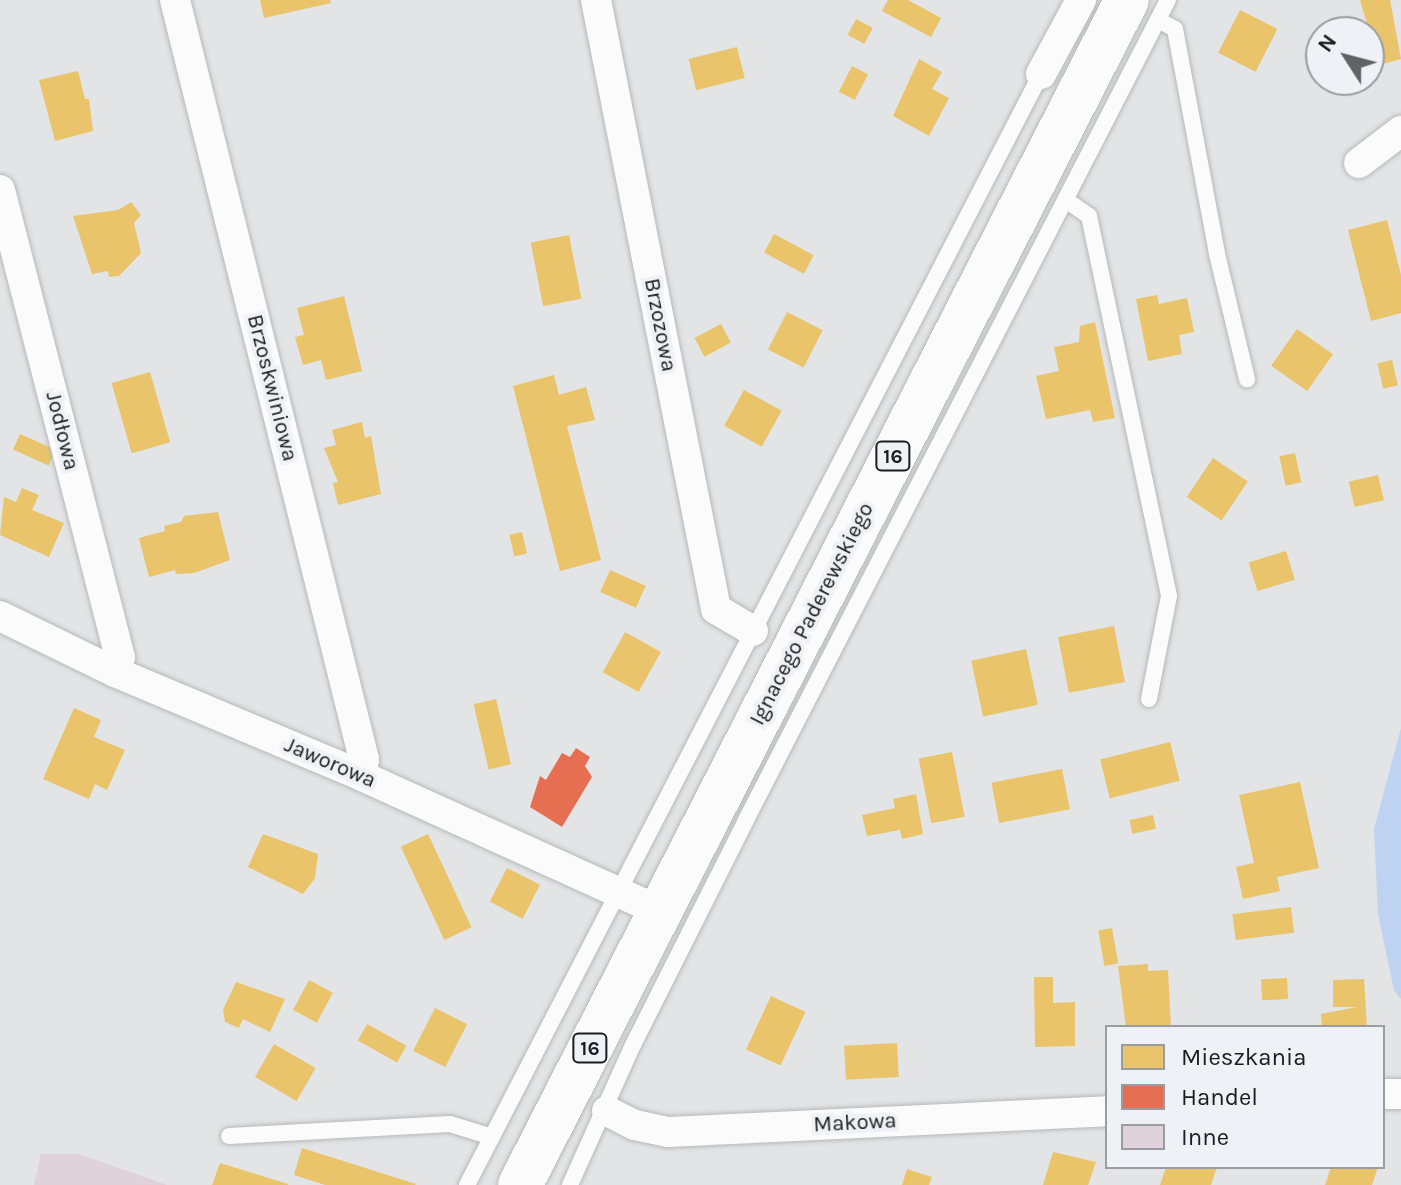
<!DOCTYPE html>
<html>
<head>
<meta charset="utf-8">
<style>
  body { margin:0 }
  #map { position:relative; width:1401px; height:1185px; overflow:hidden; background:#e2e4e6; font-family:Karla,sans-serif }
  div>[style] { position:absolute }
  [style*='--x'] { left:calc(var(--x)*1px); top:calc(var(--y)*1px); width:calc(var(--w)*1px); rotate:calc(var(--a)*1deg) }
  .green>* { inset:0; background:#bed3f2 }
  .homes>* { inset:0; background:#e9c46a; transform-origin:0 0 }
  .shops>* { inset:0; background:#e76f51 }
  .building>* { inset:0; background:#dfd2da }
  .roads { filter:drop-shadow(0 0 2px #b7b8b9) drop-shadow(0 0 2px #b7b8b9) }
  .service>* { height:16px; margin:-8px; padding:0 8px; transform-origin:8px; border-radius:8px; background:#fbfbfb }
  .minor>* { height:30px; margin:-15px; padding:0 15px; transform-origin:15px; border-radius:15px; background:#fbfbfb }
  .primary>* { height:44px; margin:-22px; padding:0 22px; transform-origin:22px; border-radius:22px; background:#fbfbfb }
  span { translate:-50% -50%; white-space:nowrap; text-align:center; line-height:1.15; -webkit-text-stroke:8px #eef1f5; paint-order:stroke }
  .shield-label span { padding:2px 6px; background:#eef1f5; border:2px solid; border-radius:6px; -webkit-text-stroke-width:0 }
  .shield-label { font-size:20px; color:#1b1c1d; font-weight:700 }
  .street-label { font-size:22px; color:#1b1c1d }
  .legend { position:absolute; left:1105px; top:1025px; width:280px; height:144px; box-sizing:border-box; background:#eef1f5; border:2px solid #9a9c9f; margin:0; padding:10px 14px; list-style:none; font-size:24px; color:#1b1c1d }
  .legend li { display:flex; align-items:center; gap:16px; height:40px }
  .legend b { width:40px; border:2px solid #9a9c9f }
  .north { position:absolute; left:1305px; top:16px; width:80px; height:80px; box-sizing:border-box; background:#eef1f5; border:2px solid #9a9c9f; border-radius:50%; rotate:306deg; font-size:22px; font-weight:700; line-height:32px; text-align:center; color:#1b1c1d }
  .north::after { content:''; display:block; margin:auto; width:28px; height:36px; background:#616263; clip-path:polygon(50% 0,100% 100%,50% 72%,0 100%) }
</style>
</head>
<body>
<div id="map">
  <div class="green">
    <div style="clip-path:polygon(1401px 728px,1401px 999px,1394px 990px,1378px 914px,1374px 829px)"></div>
  </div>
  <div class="homes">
    <div style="clip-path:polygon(260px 0,330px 0,331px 3px,264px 18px)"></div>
    <div style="clip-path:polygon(888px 0,908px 0,941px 18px,931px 37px,882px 11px)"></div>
    <div style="clip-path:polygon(1360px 0,1390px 0,1401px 59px,1379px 65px)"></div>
    <div style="left:1240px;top:10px;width:42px;height:48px;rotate:27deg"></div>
    <div style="left:856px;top:19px;width:19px;height:18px;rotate:28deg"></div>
    <div style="left:737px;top:47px;width:32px;height:50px;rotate:76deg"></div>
    <div style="clip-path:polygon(919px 59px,942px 72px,932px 89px,949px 98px,929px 136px,893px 116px)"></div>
    <div style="left:852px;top:66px;width:18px;height:29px;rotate:27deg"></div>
    <div style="clip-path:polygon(78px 71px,85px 99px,89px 99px,93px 131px,55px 141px,39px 80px)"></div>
    <div style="clip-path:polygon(131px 202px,141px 215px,134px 223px,141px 253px,119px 276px,109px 277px,108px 271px,92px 274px,73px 216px,118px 210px)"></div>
    <div style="clip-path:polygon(1387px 220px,1401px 275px,1401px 313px,1371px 321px,1348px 230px)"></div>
    <div style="left:774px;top:234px;width:45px;height:21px;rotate:28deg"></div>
    <div style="left:569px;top:235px;width:65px;height:39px;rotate:79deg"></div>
    <div style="clip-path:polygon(1157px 295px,1159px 304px,1187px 298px,1194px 332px,1179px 335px,1182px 354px,1148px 361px,1136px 299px)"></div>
    <div style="clip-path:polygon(344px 296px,362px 371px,326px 380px,321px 360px,303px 365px,295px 337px,304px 335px,297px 308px)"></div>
    <div style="left:787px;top:312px;width:40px;height:42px;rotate:27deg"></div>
    <div style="clip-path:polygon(1095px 322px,1115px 418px,1093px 422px,1090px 410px,1046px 419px,1036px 376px,1059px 371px,1054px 347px,1079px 342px,1080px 326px)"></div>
    <div style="left:721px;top:324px;width:21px;height:30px;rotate:62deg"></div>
    <div style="left:1297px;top:329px;width:44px;height:45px;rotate:35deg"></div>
    <div style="left:1392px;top:360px;width:26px;height:15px;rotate:77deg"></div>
    <div style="left:150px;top:372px;width:73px;height:40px;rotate:74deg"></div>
    <div style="clip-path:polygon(554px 375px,559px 395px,586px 387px,595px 420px,567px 426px,601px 560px,560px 571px,513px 386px)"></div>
    <div style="left:744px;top:390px;width:43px;height:41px;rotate:29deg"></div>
    <div style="clip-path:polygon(362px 422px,365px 438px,371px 436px,381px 494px,338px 505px,333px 483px,338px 482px,324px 448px,336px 445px,332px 430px)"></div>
    <div style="left:20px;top:434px;width:39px;height:17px;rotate:24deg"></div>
    <div style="left:1295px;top:453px;width:30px;height:16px;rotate:78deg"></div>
    <div style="left:1213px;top:458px;width:42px;height:47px;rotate:34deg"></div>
    <div style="left:1378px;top:475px;width:26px;height:30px;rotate:77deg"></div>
    <div style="clip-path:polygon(22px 488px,39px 495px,32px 510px,64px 523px,49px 557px,0 535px,4px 497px,16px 502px)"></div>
    <div style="clip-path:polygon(218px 512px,230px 560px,194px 573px,176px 574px,175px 570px,149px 577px,139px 538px,165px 531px,164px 526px,181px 522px,184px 516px)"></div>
    <div style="left:522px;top:532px;width:22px;height:13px;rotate:77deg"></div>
    <div style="left:1286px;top:551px;width:30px;height:39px;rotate:73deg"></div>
    <div style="left:610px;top:570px;width:39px;height:24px;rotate:24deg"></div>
    <div style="left:1114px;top:626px;width:57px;height:57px;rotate:79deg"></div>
    <div style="left:625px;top:632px;width:41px;height:46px;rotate:29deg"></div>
    <div style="left:1026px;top:649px;width:57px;height:56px;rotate:78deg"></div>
    <div style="left:496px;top:699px;width:67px;height:23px;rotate:77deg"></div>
    <div style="clip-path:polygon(74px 708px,101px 720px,94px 737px,125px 750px,107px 790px,95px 784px,89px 799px,43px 779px)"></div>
    <div style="left:1170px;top:742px;width:40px;height:72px;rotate:76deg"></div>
    <div style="left:952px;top:752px;width:66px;height:34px;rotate:79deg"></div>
    <div style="left:1062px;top:769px;width:41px;height:72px;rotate:79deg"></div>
    <div style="clip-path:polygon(1300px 782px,1319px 868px,1277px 877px,1280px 891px,1243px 899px,1236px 867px,1254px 863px,1239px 795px)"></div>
    <div style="clip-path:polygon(916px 794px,923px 834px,902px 839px,900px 830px,867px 836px,862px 815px,895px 808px,893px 799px)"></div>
    <div style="left:1153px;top:815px;width:14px;height:24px;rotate:78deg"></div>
    <div style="clip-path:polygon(263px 834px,318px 854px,315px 878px,303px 894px,248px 867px)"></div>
    <div style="left:428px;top:834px;width:103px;height:30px;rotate:65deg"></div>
    <div style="left:507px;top:868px;width:37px;height:38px;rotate:27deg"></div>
    <div style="left:1291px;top:907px;width:26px;height:59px;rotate:83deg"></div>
    <div style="left:1112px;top:928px;width:36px;height:14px;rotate:80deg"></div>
    <div style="clip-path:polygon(1148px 964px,1148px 971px,1168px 970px,1171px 1027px,1126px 1027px,1118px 966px)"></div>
    <div style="clip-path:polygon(1034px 977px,1053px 977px,1053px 1003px,1075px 1002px,1075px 1046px,1035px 1047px)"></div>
    <div style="left:1287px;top:978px;width:21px;height:26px;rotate:87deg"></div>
    <div style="clip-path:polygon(1364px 979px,1367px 1027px,1322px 1027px,1321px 1014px,1357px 1007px,1333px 1007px,1333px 980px)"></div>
    <div style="left:309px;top:980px;width:27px;height:34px;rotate:28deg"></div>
    <div style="clip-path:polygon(236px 982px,285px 999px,270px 1032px,243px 1019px,239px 1028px,225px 1022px,223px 1010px)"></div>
    <div style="left:771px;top:996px;width:38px;height:59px;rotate:25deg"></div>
    <div style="left:435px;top:1008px;width:36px;height:48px;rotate:27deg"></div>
    <div style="left:367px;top:1024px;width:45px;height:19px;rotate:29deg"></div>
    <div style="left:897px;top:1043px;width:34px;height:53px;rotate:87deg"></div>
    <div style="left:274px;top:1044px;width:48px;height:38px;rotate:30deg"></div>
    <div style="clip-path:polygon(302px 1148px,416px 1184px,415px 1185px,325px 1185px,294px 1175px)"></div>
    <div style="clip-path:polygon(1053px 1152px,1096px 1162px,1088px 1185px,1043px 1185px)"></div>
    <div style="clip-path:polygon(220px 1163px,288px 1184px,288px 1185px,212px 1185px)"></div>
    <div style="clip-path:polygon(1166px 1167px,1217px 1167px,1211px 1185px,1160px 1185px)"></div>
    <div style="clip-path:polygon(1331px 1167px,1378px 1167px,1372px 1185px,1325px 1185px)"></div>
    <div style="clip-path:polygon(907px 1169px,932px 1177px,929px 1185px,902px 1185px)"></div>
  </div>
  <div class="shops">
    <div style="clip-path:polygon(576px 748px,590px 757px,585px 766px,592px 777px,562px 827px,530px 807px,540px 776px,546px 780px,562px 753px,570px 757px)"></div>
  </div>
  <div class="building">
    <div style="clip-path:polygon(41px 1154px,79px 1154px,167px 1185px,34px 1185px)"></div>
  </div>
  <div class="roads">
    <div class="service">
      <div style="--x:1158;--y:20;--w:19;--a:28"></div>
      <div style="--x:1175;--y:29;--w:229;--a:79.4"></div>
      <div style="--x:1217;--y:254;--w:129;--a:76.5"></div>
      <div style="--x:1066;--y:200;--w:28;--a:35"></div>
      <div style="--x:1089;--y:216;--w:388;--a:78.1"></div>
      <div style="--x:1169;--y:596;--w:105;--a:101"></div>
      <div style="--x:229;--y:1136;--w:221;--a:-3.1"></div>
      <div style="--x:450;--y:1124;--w:44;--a:17.2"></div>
      <div style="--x:467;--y:1185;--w:1251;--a:-62.68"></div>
      <div style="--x:570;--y:1185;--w:154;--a:-65.8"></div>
      <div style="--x:633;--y:1045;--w:252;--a:-63.3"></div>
      <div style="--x:746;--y:820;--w:922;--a:-62.77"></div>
    </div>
    <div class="minor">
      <div style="--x:175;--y:0;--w:782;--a:76.02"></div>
      <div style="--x:364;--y:759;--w:17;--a:97"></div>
      <div style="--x:596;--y:0;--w:621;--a:78.85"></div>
      <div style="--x:716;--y:609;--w:43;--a:30.7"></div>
      <div style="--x:1041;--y:74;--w:84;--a:-61.6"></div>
      <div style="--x:1359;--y:163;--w:53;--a:-37.3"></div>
      <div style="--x:0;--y:190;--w:482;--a:75.6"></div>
      <div style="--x:120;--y:657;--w:16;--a:108"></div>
      <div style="--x:0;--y:616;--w:128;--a:26"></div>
      <div style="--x:115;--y:672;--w:268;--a:22.8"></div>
      <div style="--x:362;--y:776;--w:327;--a:24.4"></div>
      <div style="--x:1383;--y:1094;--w:18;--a:0"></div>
      <div style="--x:607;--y:1111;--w:31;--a:27"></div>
      <div style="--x:635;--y:1125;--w:34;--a:12"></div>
      <div style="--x:668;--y:1132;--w:440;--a:-2.7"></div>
    </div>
    <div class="primary">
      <div style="--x:520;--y:1185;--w:1331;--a:-62.88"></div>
    </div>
  </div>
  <div class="shield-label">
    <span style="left:893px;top:456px">16</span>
    <span style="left:590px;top:1048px">16</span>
  </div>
  <div class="street-label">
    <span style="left:660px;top:325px;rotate:79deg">Brzozowa</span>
    <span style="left:272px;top:388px;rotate:76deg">Brzoskwiniowa</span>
    <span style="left:62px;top:431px;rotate:76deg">Jodłowa</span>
    <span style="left:812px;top:614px;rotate:-63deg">Ignacego Paderewskiego</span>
    <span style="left:330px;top:763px;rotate:23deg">Jaworowa</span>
    <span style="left:855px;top:1123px;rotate:-3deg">Makowa</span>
  </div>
  <ul class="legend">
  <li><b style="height:22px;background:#e9c46a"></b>Mieszkania</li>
  <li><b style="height:22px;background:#e76f51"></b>Handel</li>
  <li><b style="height:22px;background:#dfd2da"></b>Inne</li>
  </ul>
  <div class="north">N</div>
</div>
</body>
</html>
